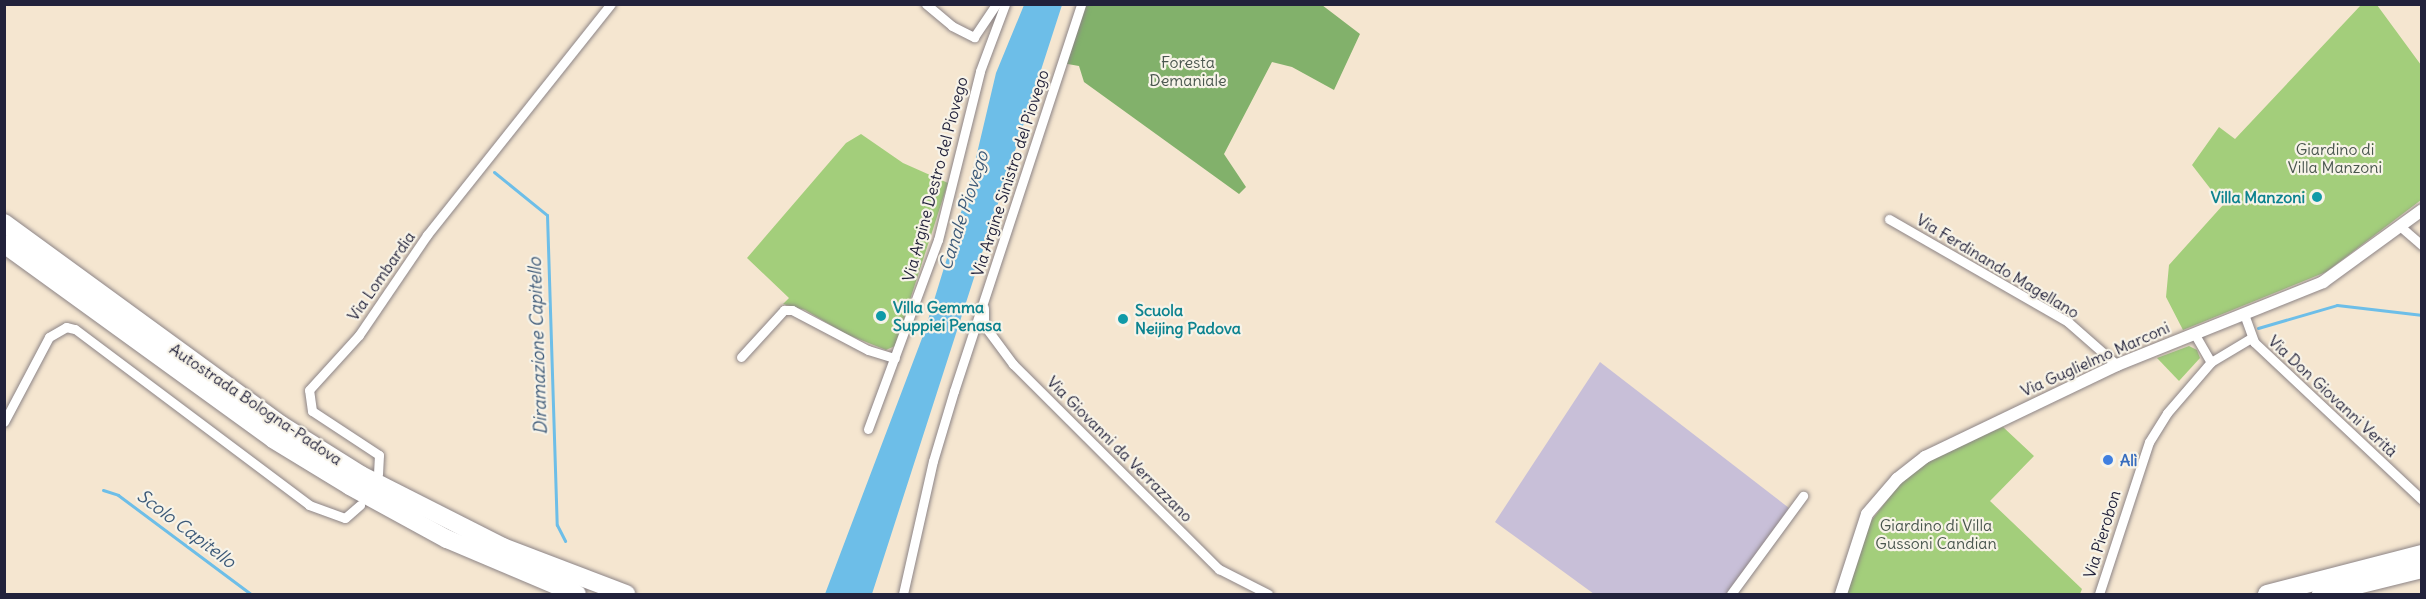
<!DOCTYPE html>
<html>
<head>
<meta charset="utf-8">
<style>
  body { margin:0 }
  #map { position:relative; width:2426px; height:599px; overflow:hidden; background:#f5e6d0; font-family:Delius,sans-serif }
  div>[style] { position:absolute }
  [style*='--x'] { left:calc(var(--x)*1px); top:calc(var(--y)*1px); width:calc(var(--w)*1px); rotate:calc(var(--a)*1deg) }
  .industrial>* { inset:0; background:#c8bfd8 }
  .green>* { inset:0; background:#a3ce7b }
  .forest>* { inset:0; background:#82b16b }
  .water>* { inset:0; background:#6dbee8 }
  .stream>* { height:3px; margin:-1.5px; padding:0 1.5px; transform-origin:1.5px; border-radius:1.5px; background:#6dbee8 }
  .roads { filter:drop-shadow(0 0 2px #8c8486) drop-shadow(0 0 2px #8c8486) }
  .minor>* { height:9px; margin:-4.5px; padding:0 4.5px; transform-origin:4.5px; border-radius:4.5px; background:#fff }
  .tertiary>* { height:12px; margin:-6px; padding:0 6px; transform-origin:6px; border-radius:6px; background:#fff }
  .motorway>* { height:18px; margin:-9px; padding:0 9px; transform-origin:9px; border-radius:9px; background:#fff }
  .dots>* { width:16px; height:16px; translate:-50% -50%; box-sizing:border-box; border:3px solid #f7f3e8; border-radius:50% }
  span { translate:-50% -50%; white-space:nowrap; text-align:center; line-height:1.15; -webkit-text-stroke:4.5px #f7f3e8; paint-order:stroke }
  .park-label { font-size:16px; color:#49564e }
  .street-label { font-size:16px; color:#22223b }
  .culture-label { font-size:16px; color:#0d838f; font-weight:700 }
  .right { translate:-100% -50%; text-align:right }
  .left { translate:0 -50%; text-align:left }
  .shop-label { font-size:16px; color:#366cbe; font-weight:700 }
  .water-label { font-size:18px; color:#3c5978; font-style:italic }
  .frame { position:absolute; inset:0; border:6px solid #22223b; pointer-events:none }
</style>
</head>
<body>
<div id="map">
  <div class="industrial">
    <div style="clip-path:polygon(1600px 362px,1789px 508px,1726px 594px,1594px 594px,1495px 522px)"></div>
  </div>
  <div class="green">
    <div style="clip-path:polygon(2361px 5px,2377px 5px,2421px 65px,2421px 200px,2326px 272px,2183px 330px,2166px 297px,2169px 265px,2223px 205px,2192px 165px,2219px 127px,2235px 139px)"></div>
    <div style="clip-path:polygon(861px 134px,903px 163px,948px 183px,895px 346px,886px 350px,846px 334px,805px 310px,783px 304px,789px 298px,747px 258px,846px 143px)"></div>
    <div style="clip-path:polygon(2189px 346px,2197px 350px,2200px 358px,2179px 381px,2157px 358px)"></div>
    <div style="clip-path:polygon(2003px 427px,2034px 456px,1990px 501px,2082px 589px,2080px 594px,1847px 594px,1868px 525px,1901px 482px,1941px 453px)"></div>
  </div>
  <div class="forest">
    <div style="clip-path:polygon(1081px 5px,1322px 5px,1360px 34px,1334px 90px,1292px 67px,1272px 62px,1224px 154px,1246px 187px,1239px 194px,1084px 82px,1079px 66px,1062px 63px)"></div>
  </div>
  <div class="water">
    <div style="clip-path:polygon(1024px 5px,1062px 5px,872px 594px,825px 594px,924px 333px,970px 183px,996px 73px)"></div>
  </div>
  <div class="stream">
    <div style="--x:494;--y:172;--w:68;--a:39.1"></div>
    <div style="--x:547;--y:215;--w:310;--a:88.2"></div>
    <div style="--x:557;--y:525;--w:18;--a:63"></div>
    <div style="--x:2258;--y:328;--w:82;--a:-16.2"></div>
    <div style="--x:2337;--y:305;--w:86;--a:6.7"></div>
    <div style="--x:103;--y:490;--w:16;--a:18"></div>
    <div style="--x:118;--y:495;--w:166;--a:36.7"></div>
  </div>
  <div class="roads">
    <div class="minor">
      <div style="--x:926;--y:4;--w:34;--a:40"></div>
      <div style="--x:952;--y:26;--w:25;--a:27"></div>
      <div style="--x:974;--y:37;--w:40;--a:-56"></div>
      <div style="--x:1889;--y:219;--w:207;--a:29.9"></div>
      <div style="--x:2068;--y:322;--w:65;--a:41.3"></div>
      <div style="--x:2401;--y:227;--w:28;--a:41"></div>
      <div style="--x:984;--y:308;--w:17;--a:90"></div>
      <div style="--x:984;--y:325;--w:49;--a:53.4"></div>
      <div style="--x:1013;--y:364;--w:291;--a:44.9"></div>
      <div style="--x:1219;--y:569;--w:55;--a:27"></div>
      <div style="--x:2244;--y:314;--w:30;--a:70"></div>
      <div style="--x:2254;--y:342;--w:231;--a:43.2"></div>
      <div style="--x:2194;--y:333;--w:34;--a:60"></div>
      <div style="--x:741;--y:357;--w:64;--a:-47.5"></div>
      <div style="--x:784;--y:310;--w:8;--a:0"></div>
      <div style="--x:792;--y:310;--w:86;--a:27.8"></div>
      <div style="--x:868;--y:350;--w:28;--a:17"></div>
      <div style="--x:4;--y:422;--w:96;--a:-62.1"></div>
      <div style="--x:49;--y:337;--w:20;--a:-30"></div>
      <div style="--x:66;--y:327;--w:9;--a:13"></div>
      <div style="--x:75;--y:329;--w:293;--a:36.9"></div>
      <div style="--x:309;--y:505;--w:38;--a:20"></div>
      <div style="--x:345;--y:518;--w:20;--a:-41"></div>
      <div style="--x:868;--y:429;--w:202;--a:-69.7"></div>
      <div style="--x:938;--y:240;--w:174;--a:-76"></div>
      <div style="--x:980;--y:71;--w:72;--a:-69.5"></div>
      <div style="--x:378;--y:474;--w:19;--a:-87"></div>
      <div style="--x:379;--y:455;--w:80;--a:-146.7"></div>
      <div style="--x:312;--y:411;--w:21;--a:-98"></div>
      <div style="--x:309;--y:390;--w:74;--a:-47.7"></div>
      <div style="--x:359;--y:335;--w:121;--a:-55.8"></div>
      <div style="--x:427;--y:235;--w:295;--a:-51.5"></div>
      <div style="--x:903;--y:594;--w:136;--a:-77.3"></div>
      <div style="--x:933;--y:461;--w:73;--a:-73.3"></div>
      <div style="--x:954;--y:391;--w:407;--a:-71.8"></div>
      <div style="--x:1731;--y:594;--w:122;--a:-53.7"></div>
      <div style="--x:2099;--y:594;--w:160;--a:-71.8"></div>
      <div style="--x:2149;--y:442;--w:34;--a:-58"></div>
      <div style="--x:2167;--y:413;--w:67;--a:-49.2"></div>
      <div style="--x:2211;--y:362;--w:47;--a:-31"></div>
    </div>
    <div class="tertiary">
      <div style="--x:1841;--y:594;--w:84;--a:-72"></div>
      <div style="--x:1867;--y:514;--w:46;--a:-49.4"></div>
      <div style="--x:1897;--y:479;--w:36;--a:-38"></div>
      <div style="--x:1925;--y:457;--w:213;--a:-25.6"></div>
      <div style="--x:2117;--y:365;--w:222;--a:-21.9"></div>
      <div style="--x:2323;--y:282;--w:122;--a:-36"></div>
    </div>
    <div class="motorway">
      <div style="--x:4;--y:223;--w:343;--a:36.1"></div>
      <div style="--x:281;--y:425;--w:94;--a:32"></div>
      <div style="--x:361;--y:475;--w:159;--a:26.9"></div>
      <div style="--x:503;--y:547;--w:132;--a:20.9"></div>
      <div style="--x:4;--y:244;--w:332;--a:35.9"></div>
      <div style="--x:273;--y:439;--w:90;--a:31.4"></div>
      <div style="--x:350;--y:486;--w:111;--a:28.7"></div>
      <div style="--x:447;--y:539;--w:141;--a:22.9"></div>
      <div style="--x:2267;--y:594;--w:160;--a:-14.5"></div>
      <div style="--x:2321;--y:594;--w:104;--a:-13.9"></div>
    </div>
  </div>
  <div class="dots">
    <div style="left:2317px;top:197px;background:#0f9aa8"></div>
    <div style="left:881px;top:316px;background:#0f9aa8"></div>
    <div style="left:1123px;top:319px;background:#0f9aa8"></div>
    <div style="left:2108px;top:460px;background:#3f7fe0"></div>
  </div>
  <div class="park-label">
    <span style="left:1188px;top:71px">Foresta<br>Demaniale</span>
    <span style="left:2335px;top:158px">Giardino di<br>Villa Manzoni</span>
    <span style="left:1936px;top:534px">Giardino di Villa<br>Gussoni Candian</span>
  </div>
  <div class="street-label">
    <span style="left:1010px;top:173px;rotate:-72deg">Via Argine Sinistro del Piovego</span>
    <span style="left:935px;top:179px;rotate:-75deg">Via Argine Destro del Piovego</span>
    <span style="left:1998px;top:266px;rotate:31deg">Via Ferdinando Magellano</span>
    <span style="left:381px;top:276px;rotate:-55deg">Via Lombardia</span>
    <span style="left:2095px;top:359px;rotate:-24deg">Via Guglielmo Marconi</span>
    <span style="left:2333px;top:396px;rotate:43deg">Via Don Giovanni Verità</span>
    <span style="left:256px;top:404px;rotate:34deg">Autostrada Bologna-Padova</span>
    <span style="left:1120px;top:449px;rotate:45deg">Via Giovanni da Verrazzano</span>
    <span style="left:2102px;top:534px;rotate:-73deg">Via Pierobon</span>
  </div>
  <div class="culture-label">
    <span class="right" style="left:2305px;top:197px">Villa Manzoni</span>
    <span class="left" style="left:893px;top:316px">Villa Gemma<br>Suppiei Penasa</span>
    <span class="left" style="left:1135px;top:319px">Scuola<br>Neijing Padova</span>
  </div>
  <div class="shop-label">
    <span class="left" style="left:2120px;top:460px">Alì</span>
  </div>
  <div class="water-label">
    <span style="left:964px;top:211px;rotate:-72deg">Canale Piovego</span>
    <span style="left:538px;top:346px;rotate:-92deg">Diramazione Capitello</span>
    <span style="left:186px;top:529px;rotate:37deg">Scolo Capitello</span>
  </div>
  <div class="frame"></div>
</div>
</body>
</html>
